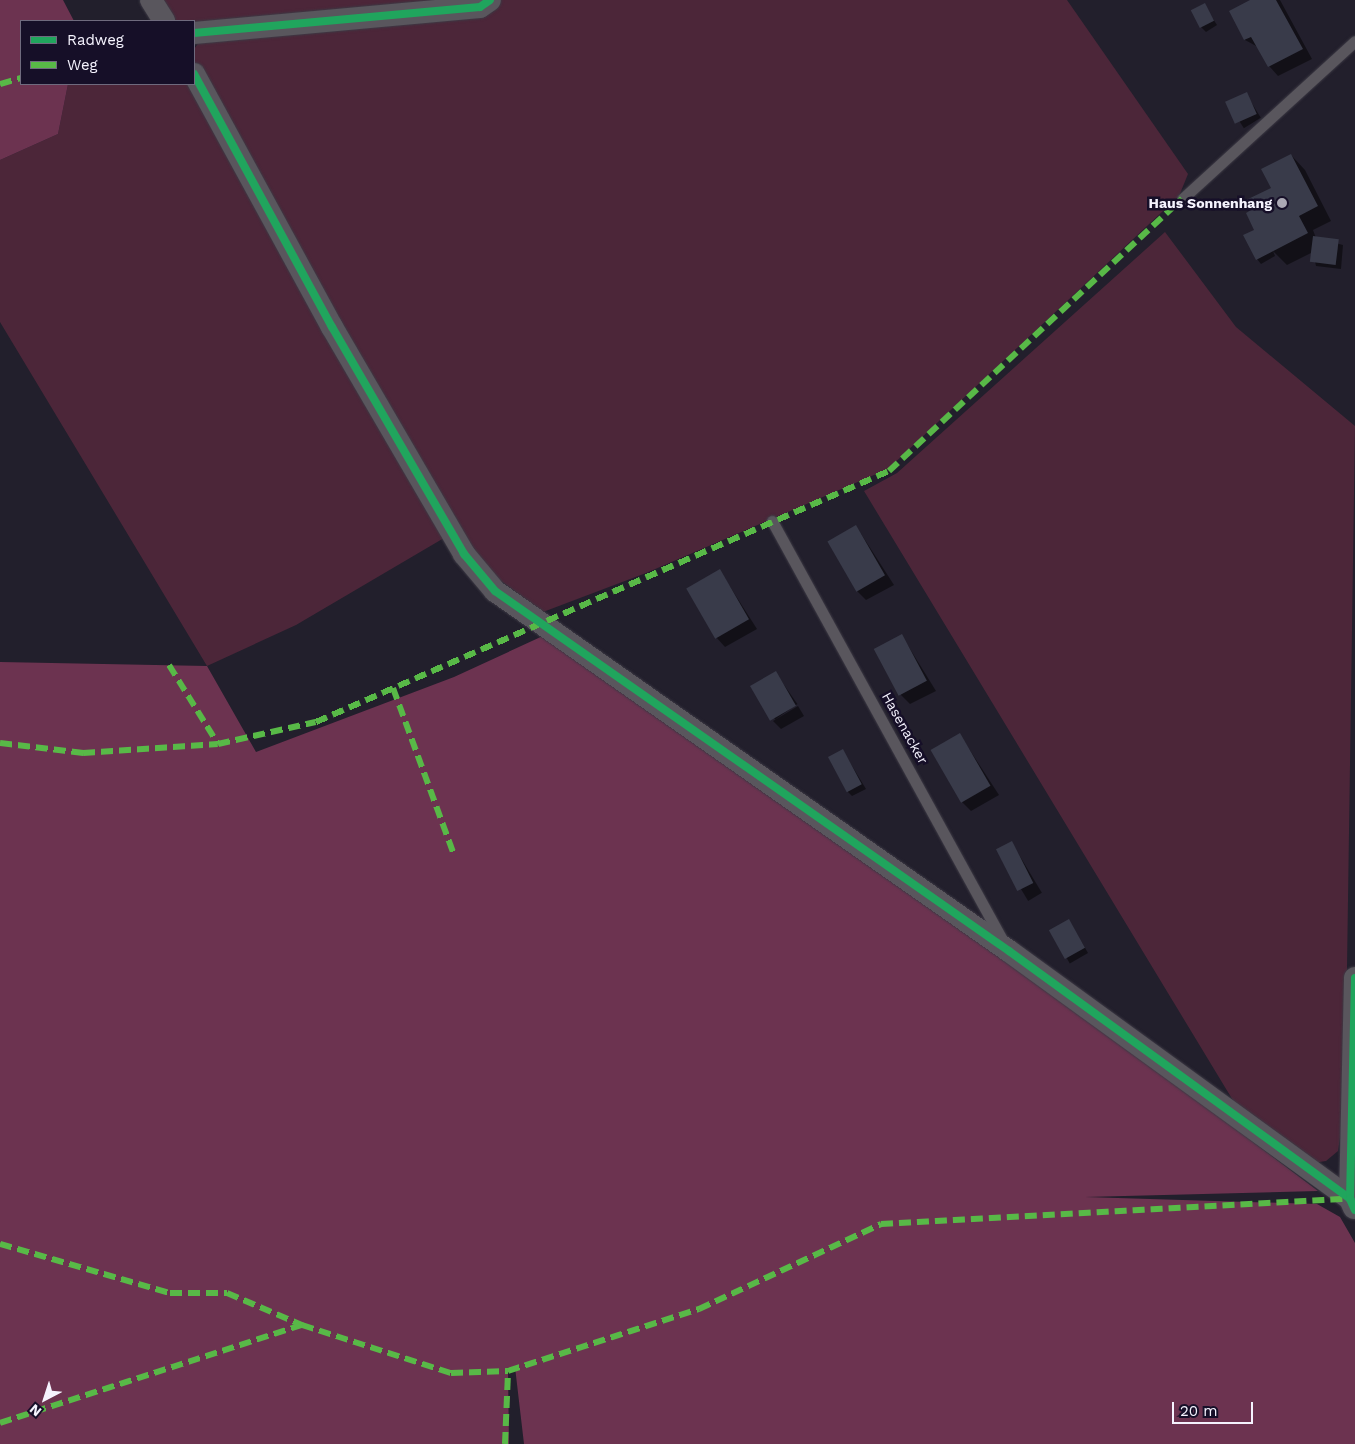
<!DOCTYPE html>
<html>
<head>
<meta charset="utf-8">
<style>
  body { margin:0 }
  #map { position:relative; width:1355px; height:1444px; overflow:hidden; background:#221f2c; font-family:"Work Sans",sans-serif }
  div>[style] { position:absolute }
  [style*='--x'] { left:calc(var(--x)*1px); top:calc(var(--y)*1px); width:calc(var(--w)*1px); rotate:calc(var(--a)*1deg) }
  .green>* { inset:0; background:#4c2639 }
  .forest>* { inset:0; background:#6c3350 }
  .shadow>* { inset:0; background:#0007; transform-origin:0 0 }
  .building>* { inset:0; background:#393b4a; transform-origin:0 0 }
  .roads { filter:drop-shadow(0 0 1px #3c3944) drop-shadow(0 0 1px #3c3944) }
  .service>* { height:11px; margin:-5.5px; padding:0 5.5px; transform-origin:5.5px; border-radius:5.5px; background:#59565d }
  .minor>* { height:22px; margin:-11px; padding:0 11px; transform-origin:11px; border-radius:11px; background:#59565d }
  .quiet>* { height:6px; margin-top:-3px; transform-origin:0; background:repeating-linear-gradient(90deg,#58b947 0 12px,transparent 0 18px) }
  .cycleway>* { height:8px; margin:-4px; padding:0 4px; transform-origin:4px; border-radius:4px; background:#20a55d }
  .dots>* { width:14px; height:14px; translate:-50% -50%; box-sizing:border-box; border:2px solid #160f28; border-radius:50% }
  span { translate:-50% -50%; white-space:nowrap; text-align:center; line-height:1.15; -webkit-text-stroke:5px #160f28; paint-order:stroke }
  .poi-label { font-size:14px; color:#f5f3fe; font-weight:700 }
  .right { translate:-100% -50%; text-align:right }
  .street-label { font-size:14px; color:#f5f3fe }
  .legend { position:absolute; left:20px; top:20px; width:175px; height:65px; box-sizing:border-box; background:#160f28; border:1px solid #6f6a7e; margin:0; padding:6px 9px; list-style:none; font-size:15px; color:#f5f3fe }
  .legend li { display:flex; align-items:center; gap:10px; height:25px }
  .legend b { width:25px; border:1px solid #6f6a7e }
  .north { position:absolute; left:20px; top:1374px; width:50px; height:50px; -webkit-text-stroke:4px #160f28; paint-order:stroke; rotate:220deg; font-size:14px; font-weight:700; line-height:20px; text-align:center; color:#f5f3fe }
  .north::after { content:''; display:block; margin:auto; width:18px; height:22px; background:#f5f3fe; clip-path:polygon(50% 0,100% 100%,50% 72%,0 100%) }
  .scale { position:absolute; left:1172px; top:1402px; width:81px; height:22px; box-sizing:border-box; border:2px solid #f5f3fe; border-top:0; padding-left:6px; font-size:15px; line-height:18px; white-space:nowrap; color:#f5f3fe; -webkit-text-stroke:4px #160f28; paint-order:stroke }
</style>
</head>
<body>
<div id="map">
  <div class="green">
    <div style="clip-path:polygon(159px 0,476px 0,194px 23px,173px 21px)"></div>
    <div style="clip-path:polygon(497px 0,1067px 0,1188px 174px,1179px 196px,888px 469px,646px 573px,543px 612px,477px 563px,194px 61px,194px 49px,200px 41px)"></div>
    <div style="clip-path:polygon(68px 84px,192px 84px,444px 538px,296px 625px,207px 666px,0 322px,0 160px,58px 134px)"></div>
    <div style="clip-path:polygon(1165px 232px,1236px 327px,1355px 426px,1345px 1103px,1338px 1151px,1326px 1161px,1313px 1163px,1237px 1107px,864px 491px,897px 473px)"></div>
  </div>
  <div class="forest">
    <div style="clip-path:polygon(0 0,63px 0,74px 21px,21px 21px,21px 84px,68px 84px,58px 134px,0 160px)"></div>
    <div style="clip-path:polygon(545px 635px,768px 777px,1318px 1191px,1085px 1197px,1317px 1204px,1340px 1217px,1355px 1243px,1355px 1444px,524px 1444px,515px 1367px,508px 1371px,509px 1444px,0 1444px,0 662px,207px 666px,256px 752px,454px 677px)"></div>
  </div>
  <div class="shadow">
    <div style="clip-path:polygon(1253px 0,1280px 0,1312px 59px,1278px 76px,1269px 66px,1258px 47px,1245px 40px,1230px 12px)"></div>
    <div style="clip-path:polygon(1204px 5px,1217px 25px,1206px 32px,1201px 27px)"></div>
    <div style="left:1246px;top:94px;width:28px;height:20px;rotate:58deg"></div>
    <div style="clip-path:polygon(1291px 155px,1305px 170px,1331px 221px,1313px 230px,1316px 238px,1343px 245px,1341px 269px,1316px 266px,1313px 252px,1287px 265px,1273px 251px,1275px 256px,1261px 264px,1257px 259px,1253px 210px,1272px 189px)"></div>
    <div style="clip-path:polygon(856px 526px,894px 585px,866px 600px,857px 591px)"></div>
    <div style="clip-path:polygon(720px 571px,757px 629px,725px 647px,716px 637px)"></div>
    <div style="clip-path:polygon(902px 636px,936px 691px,910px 704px,901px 695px)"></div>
    <div style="left:775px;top:672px;width:39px;height:27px;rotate:55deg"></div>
    <div style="clip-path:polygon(798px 706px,804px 716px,781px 729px,773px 721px)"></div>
    <div style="clip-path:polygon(960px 735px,999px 795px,971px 811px,962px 802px)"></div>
    <div style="clip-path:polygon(843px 751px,866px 789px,852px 796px,848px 792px)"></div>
    <div style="left:1012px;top:843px;width:58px;height:16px;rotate:59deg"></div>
    <div style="left:1069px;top:920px;width:38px;height:21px;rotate:60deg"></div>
  </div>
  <div class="building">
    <div style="clip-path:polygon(1250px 0,1276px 0,1303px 49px,1268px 67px,1251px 37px,1244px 40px,1229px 11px)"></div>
    <div style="left:1205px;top:3px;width:20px;height:16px;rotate:63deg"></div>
    <div style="left:1247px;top:92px;width:24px;height:24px;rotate:66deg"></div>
    <div style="clip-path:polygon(1291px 154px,1318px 206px,1299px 216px,1308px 233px,1256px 260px,1243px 235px,1254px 230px,1246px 213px,1251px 210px,1246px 200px,1271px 188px,1261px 169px)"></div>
    <div style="left:1313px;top:236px;width:26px;height:26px;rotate:7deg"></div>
    <div style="left:856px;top:525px;width:58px;height:33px;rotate:60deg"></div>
    <div style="left:720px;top:569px;width:58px;height:39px;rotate:60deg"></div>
    <div style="left:902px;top:634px;width:53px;height:32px;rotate:62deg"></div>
    <div style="left:776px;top:671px;width:40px;height:30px;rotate:60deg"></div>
    <div style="left:960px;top:733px;width:61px;height:34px;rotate:60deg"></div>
    <div style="left:843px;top:749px;width:40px;height:17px;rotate:62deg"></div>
    <div style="left:1012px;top:841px;width:47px;height:18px;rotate:63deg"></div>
    <div style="left:1069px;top:919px;width:33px;height:23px;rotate:61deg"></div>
  </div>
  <div class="roads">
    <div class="service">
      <div style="--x:1182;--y:199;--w:234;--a:-42.4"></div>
      <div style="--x:772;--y:521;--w:479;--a:61.2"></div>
    </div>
    <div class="minor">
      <div style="--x:151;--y:0;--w:25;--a:58"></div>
      <div style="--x:194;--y:33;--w:287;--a:-5.2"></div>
      <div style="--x:480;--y:7;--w:12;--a:-35"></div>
      <div style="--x:194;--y:74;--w:288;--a:61.4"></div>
      <div style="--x:332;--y:327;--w:263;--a:59.8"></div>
      <div style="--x:464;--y:554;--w:48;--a:50"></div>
      <div style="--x:495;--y:591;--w:628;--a:35.01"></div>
      <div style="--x:1009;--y:951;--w:422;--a:36"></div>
      <div style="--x:1354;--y:1208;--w:10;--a:-114"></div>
      <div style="--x:1350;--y:1199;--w:221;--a:-88.7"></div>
    </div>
  </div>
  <div class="quiet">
    <div style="--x:0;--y:84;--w:22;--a:-16"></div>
    <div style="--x:169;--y:665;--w:93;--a:58.2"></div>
    <div style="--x:393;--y:688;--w:178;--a:69.9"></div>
    <div style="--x:0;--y:743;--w:84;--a:6.9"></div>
    <div style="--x:83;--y:753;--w:135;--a:-3.8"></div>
    <div style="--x:218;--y:744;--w:100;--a:-12.7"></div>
    <div style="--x:316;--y:722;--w:626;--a:-23.66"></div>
    <div style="--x:889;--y:471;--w:400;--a:-42.9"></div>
    <div style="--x:0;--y:1244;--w:177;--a:16.1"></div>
    <div style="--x:170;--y:1293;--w:57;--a:0"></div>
    <div style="--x:227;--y:1293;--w:82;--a:23.1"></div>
    <div style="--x:302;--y:1325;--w:157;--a:17.9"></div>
    <div style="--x:451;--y:1373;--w:57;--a:-2"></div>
    <div style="--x:508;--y:1371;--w:201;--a:-18"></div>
    <div style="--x:699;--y:1309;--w:201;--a:-25"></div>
    <div style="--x:881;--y:1224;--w:470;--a:-3.1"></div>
    <div style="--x:0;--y:1423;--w:318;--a:-18"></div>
    <div style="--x:505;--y:1444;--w:73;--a:-87.6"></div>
  </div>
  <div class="cycleway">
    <div style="--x:194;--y:33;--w:287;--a:-5.2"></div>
    <div style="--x:480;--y:7;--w:12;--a:-35"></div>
    <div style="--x:194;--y:74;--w:288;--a:61.4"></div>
    <div style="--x:332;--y:327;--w:263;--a:59.8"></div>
    <div style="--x:464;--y:554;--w:48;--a:50"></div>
    <div style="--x:495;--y:591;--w:628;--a:35.01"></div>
    <div style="--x:1009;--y:951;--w:422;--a:36"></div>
    <div style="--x:1355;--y:978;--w:221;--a:91.3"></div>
    <div style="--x:1350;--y:1199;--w:12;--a:66"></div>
  </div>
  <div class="dots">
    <div style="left:1282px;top:203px;background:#aba9b4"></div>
  </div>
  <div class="poi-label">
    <span class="right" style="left:1272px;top:203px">Haus Sonnenhang</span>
  </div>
  <div class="street-label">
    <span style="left:905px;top:728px;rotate:61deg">Hasenacker</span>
  </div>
  <ul class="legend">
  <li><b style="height:6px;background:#20a55d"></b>Radweg</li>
  <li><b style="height:6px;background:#58b947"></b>Weg</li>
  </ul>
  <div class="north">N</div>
  <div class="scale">20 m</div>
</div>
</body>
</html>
